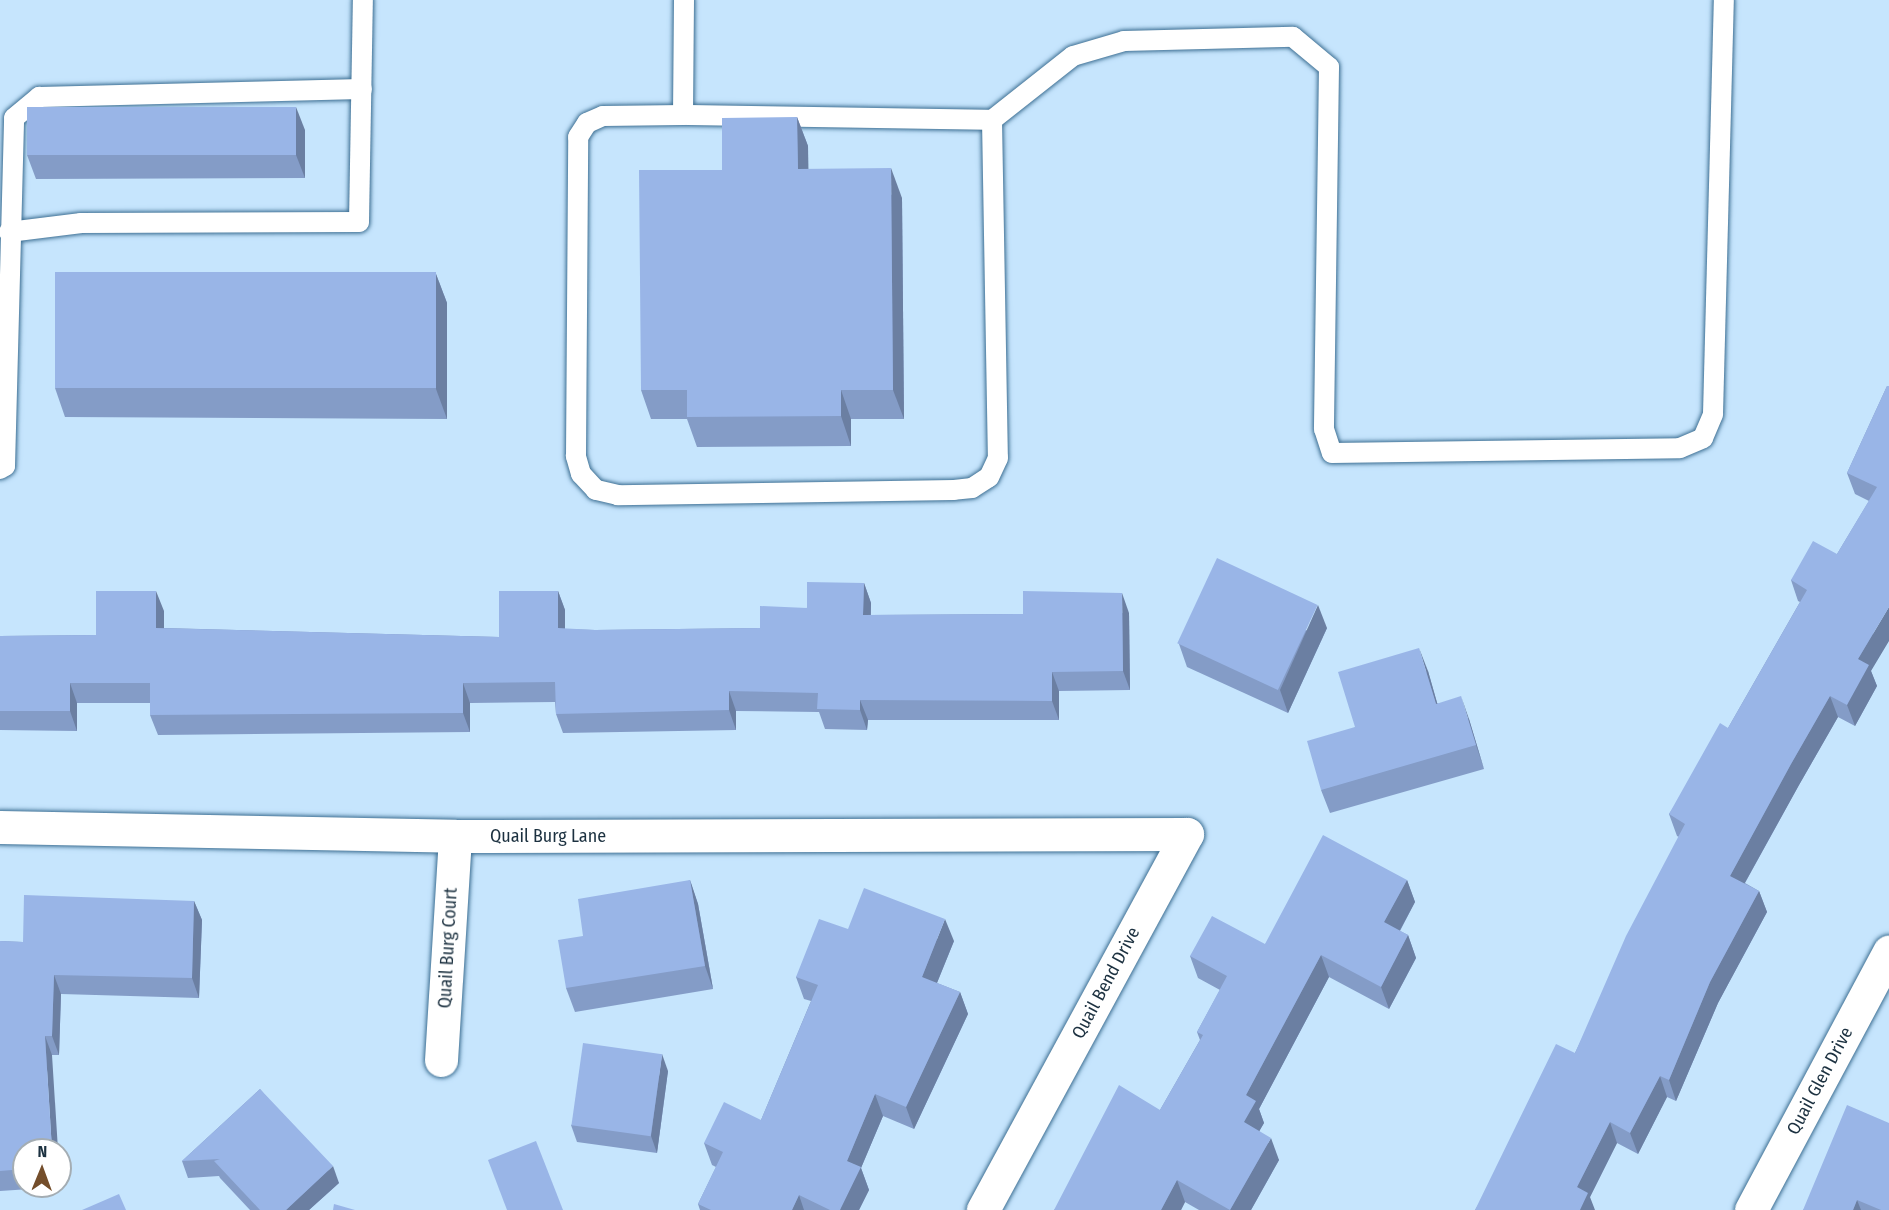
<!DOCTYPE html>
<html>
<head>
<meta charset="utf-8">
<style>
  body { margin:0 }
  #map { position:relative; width:1889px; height:1210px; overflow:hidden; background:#c6e5fd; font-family:"Fira Sans Condensed",sans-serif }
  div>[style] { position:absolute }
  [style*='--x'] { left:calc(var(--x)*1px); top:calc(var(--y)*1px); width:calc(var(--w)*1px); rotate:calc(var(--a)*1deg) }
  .roads { filter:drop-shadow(0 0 2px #3d6f93) drop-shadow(0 0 2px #3d6f93) }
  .service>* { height:20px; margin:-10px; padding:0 10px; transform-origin:10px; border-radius:10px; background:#fff }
  .minor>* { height:33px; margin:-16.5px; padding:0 16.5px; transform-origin:16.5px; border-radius:16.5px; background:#fff }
  .wall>* { inset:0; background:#849cc7 }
  .shaded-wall>* { inset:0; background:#6b7fa2 }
  .building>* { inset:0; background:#99b5e7; transform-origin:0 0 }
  span { translate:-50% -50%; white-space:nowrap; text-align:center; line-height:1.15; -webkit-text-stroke:6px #fff; paint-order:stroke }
  .street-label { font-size:18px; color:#1c3140 }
  .north { position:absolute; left:12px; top:1138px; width:60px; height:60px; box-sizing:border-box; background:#fff; border:2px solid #a4adb3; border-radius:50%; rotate:1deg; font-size:16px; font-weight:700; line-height:24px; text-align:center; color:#1c3140 }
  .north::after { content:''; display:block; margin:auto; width:21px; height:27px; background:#744e2b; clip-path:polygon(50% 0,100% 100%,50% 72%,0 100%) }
</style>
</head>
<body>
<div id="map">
  <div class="roads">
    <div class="service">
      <div style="--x:683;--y:115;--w:309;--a:0.9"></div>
      <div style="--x:992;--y:120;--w:338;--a:89"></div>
      <div style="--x:998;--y:458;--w:21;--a:115"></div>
      <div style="--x:989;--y:477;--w:20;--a:147"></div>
      <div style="--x:972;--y:488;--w:18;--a:174"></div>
      <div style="--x:954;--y:490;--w:336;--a:179.1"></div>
      <div style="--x:618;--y:495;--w:23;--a:-167"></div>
      <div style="--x:596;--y:490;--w:22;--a:-133"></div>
      <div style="--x:581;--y:474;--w:19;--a:-106"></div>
      <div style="--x:576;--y:456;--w:319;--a:-89.6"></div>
      <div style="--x:578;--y:137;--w:17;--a:-57"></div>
      <div style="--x:587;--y:123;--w:17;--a:-24"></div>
      <div style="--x:603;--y:116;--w:80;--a:-0.7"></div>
      <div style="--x:683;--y:115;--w:115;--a:-89.5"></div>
      <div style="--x:992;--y:120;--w:103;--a:-38.3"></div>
      <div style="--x:1073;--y:56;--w:53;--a:-16.4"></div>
      <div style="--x:1124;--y:41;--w:169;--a:-1.4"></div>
      <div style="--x:1293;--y:37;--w:47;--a:39.8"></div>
      <div style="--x:1329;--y:67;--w:362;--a:90.8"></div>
      <div style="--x:1324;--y:429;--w:25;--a:72"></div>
      <div style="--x:1332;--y:453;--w:348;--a:-0.8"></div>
      <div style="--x:1680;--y:448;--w:25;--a:-23"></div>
      <div style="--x:1703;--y:438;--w:26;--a:-67"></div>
      <div style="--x:1713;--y:414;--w:414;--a:-88.5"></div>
      <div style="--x:9;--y:232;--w:73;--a:-7.1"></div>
      <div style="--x:81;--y:223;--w:278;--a:-0.2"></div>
      <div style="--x:359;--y:222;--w:222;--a:-89"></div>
      <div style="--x:0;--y:469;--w:6;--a:-31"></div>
      <div style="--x:5;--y:466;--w:348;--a:-88.5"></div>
      <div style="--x:14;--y:118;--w:33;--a:-40"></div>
      <div style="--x:39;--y:97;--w:323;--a:-1.4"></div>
    </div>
    <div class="minor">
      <div style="--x:0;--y:827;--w:455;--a:1.1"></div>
      <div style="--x:455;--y:836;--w:732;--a:-0.16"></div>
      <div style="--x:1187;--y:834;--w:428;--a:118.5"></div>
      <div style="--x:441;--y:1060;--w:224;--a:-86.4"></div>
      <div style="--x:1751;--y:1210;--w:293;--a:-61.9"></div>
    </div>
  </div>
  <div class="wall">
    <div style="clip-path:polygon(797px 117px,808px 146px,808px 169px,902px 198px,904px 419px,851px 419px,851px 446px,697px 447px,687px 419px,651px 419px,641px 390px,722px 170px)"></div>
    <div style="clip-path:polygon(305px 130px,305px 178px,36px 179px,27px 155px)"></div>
    <div style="clip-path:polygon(436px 274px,447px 303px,447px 419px,65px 417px,55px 388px)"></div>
    <div style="clip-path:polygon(1887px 386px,1871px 671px,1877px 686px,1855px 726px,1838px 717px,1799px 785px,1745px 883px,1759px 891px,1767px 912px,1718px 1003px,1676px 1101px,1667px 1097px,1638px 1154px,1617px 1143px,1590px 1197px,1475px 1210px,1575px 1053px,1679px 837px,1677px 836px,1669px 814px,1728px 728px,1800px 602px,1798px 601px,1791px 580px,1837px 554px,1869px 501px,1855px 494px,1847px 473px)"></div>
    <div style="clip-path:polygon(864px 583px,871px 603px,871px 615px,1023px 614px,1129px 613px,1130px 690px,1059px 691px,1059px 720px,868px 720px,867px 730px,825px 729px,819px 712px,736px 711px,736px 730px,563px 733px,556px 714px,555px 702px,470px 703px,470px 732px,158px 735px,150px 715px,150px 703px,77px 703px,77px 731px,0 730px,0 636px,96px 635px,164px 611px,164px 628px,499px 637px,558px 591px,565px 610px,565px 629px,595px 630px,760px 628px)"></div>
    <div style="clip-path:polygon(1327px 628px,1288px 713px,1187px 667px,1179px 644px)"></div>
    <div style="clip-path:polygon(1428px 671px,1437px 703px,1469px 719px,1484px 769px,1330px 813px,1321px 790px,1355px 727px)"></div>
    <div style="clip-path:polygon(690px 880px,698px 904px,713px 989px,575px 1012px,566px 988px,583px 936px)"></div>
    <div style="clip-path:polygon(1407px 880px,1415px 902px,1400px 931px,1408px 935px,1416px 958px,1389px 1009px,1329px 977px,1259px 1109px,1264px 1123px,1259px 1131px,1279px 1160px,1251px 1210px,1199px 1210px,1185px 1202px,1181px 1210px,1054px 1210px,1160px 1110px,1200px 1040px,1197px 1032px,1220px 990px,1198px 978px,1190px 956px,1265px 944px)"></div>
    <div style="clip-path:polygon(194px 901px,202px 920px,199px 998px,61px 994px,59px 1055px,52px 1055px,24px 1150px,24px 1186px,60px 1187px,0 1191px,0 941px,23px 942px)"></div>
    <div style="clip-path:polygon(848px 929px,954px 941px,937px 983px,960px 992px,968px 1014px,914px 1129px,883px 1116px,861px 1168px,869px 1190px,859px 1210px,700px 1210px,698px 1204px,716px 1167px,712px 1165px,704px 1143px,761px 1120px,811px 1001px,804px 999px,796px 977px)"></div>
    <div style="clip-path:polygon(668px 1071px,657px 1153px,577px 1142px,571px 1125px)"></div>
    <div style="clip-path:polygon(260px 1089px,339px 1183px,309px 1210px,250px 1210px,220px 1178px,219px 1176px,188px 1178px,182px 1161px)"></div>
    <div style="clip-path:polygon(1889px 1123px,1889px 1210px,1803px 1210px)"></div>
  </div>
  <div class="shaded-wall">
    <div style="clip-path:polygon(296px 107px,305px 130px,305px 178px,296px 155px)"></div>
    <div style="clip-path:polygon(797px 117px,808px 146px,809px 198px,798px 169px)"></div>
    <div style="clip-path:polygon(891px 168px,902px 198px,904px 419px,893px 390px)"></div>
    <div style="clip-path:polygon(436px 274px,447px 303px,447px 419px,436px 389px)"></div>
    <div style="clip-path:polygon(841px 390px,851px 419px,851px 446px,841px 416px)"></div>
    <div style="clip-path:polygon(864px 583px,871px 603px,870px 635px,863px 615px)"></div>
    <div style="clip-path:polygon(156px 591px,164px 611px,164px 648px,156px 628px)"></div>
    <div style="clip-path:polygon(558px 591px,565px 610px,565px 648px,558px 628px)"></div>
    <div style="clip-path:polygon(1122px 593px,1129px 613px,1130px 690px,1123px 671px)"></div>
    <div style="clip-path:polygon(1318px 605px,1327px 628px,1288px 713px,1280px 690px)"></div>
    <div style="clip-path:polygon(1889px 607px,1889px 641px,1871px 671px,1877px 686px,1855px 726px,1847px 705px,1858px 659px)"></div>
    <div style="clip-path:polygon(1419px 648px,1428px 671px,1444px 727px,1436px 704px)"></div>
    <div style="clip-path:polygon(1052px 672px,1059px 691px,1059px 720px,1052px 701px)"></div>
    <div style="clip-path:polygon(70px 683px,77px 703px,77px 731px,70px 711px)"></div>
    <div style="clip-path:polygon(463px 683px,470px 703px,470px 732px,463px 713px)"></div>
    <div style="clip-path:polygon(729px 691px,736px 711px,736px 730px,729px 710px)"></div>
    <div style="clip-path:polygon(1461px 696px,1469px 719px,1484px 769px,1476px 745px)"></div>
    <div style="clip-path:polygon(1830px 696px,1838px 717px,1799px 785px,1737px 897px,1730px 876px,1791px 764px)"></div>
    <div style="clip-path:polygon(860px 700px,868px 720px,867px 730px,860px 710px)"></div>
    <div style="clip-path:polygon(690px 880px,698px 904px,713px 989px,705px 966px)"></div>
    <div style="clip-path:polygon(1407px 880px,1415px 902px,1392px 945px,1384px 922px)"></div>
    <div style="clip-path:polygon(1759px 891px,1767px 912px,1718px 1003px,1676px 1101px,1669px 1080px,1710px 982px)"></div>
    <div style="clip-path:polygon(194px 901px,202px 920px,199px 998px,192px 978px)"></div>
    <div style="clip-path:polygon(945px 919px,954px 941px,930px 1000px,922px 977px)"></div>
    <div style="clip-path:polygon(1408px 935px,1416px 958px,1389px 1009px,1381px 987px)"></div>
    <div style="clip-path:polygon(1321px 955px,1329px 977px,1259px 1109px,1264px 1123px,1252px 1144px,1244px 1122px,1246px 1095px)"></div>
    <div style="clip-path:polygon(54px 975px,61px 994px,59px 1055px,52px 1036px)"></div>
    <div style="clip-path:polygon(960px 992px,968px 1014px,914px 1129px,906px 1107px)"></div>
    <div style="clip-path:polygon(45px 1036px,52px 1055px,58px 1150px,52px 1150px)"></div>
    <div style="clip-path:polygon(662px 1054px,668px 1071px,657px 1153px,651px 1136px)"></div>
    <div style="clip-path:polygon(1660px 1076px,1667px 1097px,1638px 1154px,1630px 1133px)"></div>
    <div style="clip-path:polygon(875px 1094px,883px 1116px,861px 1168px,869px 1190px,859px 1210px,840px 1210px,847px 1161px)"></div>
    <div style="clip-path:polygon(1610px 1122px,1617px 1143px,1590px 1197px,1595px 1210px,1580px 1210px,1577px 1187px)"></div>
    <div style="clip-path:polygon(1271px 1138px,1279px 1160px,1251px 1210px,1230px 1210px)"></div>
    <div style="clip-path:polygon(333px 1166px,339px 1183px,309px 1210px,286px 1210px)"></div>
    <div style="clip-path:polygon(1177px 1180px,1185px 1202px,1181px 1210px,1161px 1210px)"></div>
    <div style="clip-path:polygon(799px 1195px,804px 1210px,792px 1210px)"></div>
    <div style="clip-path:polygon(1857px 1200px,1861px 1210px,1853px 1210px)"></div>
  </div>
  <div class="building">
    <div style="left:27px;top:107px;width:269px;height:48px"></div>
    <div style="clip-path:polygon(797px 117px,798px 169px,891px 168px,893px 390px,841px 390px,841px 416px,687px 417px,687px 390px,641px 390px,639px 170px,722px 170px,722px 118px)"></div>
    <div style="left:55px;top:272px;width:381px;height:116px"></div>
    <div style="clip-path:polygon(1887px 386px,1889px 386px,1889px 607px,1858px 659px,1869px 665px,1847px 705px,1830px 696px,1791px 764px,1730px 876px,1759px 891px,1710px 982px,1669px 1080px,1660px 1076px,1630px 1133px,1610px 1122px,1577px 1187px,1588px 1193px,1580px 1210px,1475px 1210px,1556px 1044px,1575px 1053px,1626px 936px,1685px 824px,1669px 814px,1720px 723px,1728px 728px,1807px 590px,1791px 580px,1813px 541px,1837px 554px,1877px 487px,1847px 473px)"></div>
    <div style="left:1217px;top:558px;width:111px;height:94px;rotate:25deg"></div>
    <div style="clip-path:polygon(807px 582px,864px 583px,863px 615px,1023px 614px,1023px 591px,1122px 593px,1123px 671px,1052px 672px,1052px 701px,860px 700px,860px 710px,817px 709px,818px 693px,729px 691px,729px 710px,556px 714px,555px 682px,463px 683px,463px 713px,150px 715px,150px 683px,70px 683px,70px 711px,0 711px,0 636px,96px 635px,96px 591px,156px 591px,156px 628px,499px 637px,499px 591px,558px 591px,558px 628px,595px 630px,760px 628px,760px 606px,807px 608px)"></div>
    <div style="clip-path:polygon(1419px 648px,1436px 704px,1461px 696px,1476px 745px,1321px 790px,1307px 741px,1355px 727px,1338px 672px)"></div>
    <div style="clip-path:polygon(1323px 835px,1407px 880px,1384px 922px,1408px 935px,1381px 987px,1321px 955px,1246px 1095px,1256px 1101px,1244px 1122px,1271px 1138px,1230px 1210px,1177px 1180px,1161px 1210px,1054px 1210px,1119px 1085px,1160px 1110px,1203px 1035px,1197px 1032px,1227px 976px,1190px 956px,1212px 916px,1265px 944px)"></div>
    <div style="clip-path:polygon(690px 880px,705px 966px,566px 988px,558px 940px,583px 936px,578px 899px)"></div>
    <div style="clip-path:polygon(864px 888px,945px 919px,922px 977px,960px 992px,906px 1107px,875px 1094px,847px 1161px,861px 1167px,840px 1210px,830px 1210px,799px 1195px,792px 1210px,711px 1210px,698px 1204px,723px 1152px,704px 1143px,724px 1102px,761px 1120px,818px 985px,796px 977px,819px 919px,848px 929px)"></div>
    <div style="clip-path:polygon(24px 895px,194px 901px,192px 978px,54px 975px,52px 1036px,45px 1036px,52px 1150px,24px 1150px,24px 1169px,0 1171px,0 941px,23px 942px)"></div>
    <div style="left:583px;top:1043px;width:80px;height:83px;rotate:8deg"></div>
    <div style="clip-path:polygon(260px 1089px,333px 1166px,286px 1210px,260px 1210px,214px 1161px,220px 1159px,182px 1161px)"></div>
    <div style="clip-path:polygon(1847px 1105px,1889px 1123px,1889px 1210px,1881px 1210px,1857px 1200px,1853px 1210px,1803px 1210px)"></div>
    <div style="clip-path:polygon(536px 1141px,563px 1210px,507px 1210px,488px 1160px)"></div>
    <div style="clip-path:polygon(119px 1194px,126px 1210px,82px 1210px)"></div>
    <div style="clip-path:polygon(334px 1204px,355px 1210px,333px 1210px)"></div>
  </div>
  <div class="street-label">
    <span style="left:548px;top:836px">Quail Burg Lane</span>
    <span style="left:448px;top:948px;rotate:-87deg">Quail Burg Court</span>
    <span style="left:1106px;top:983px;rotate:-62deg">Quail Bend Drive</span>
    <span style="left:1820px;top:1081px;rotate:-62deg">Quail Glen Drive</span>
  </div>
  <div class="north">N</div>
</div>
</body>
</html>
